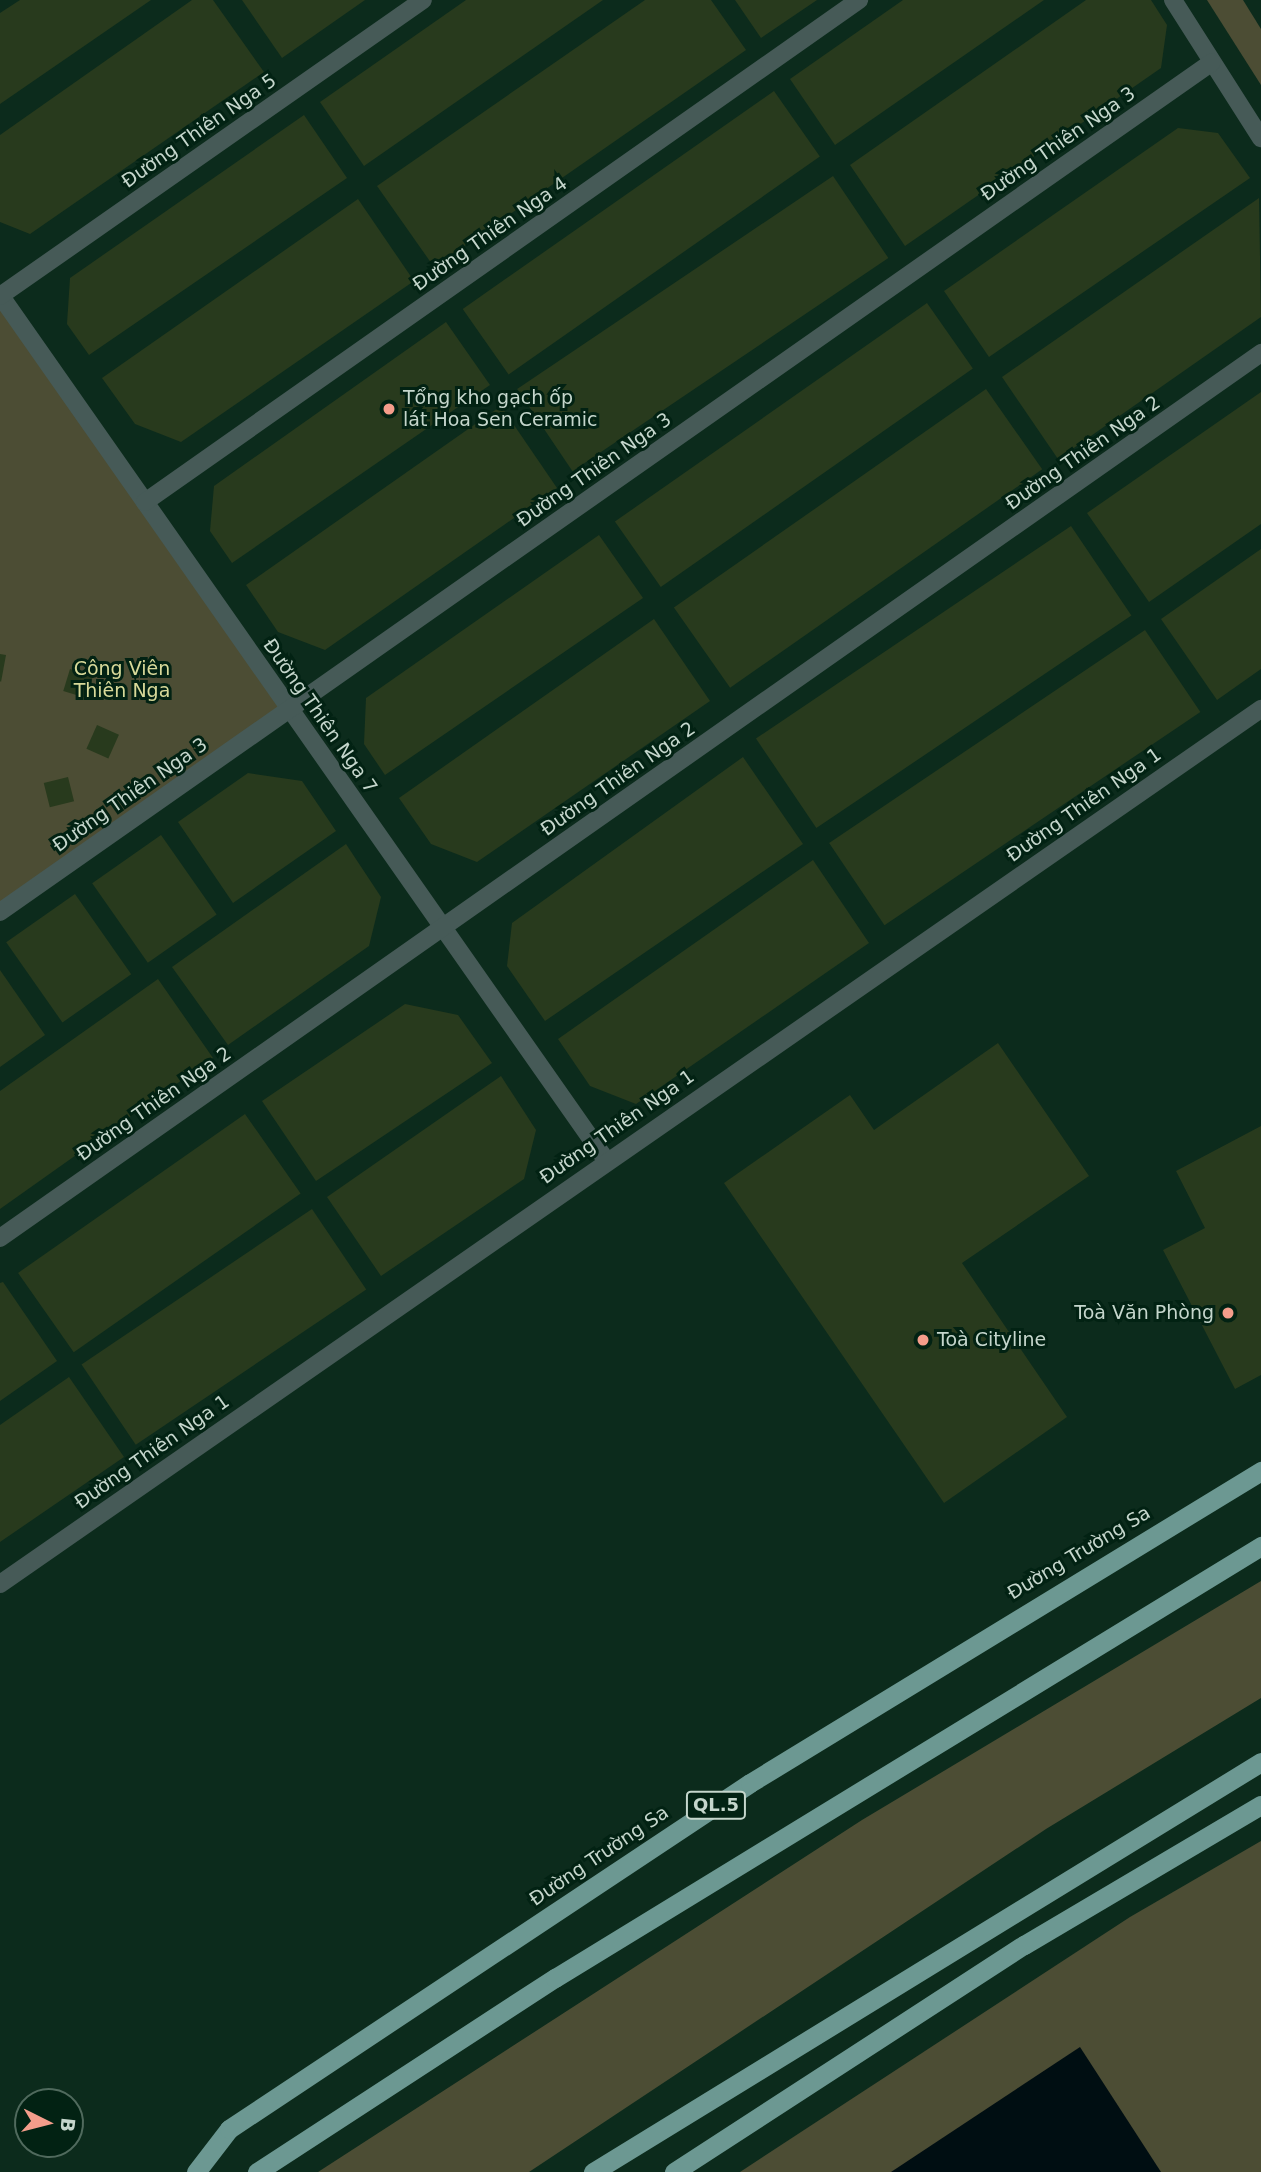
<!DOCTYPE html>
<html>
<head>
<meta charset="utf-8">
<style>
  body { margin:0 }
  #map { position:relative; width:1261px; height:2172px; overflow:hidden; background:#0c2b1c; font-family:"DejaVu Sans",sans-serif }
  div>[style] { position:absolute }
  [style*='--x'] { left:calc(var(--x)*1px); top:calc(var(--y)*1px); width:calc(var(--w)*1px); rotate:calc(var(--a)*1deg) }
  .green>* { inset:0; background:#4c4d34 }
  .water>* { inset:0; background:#000e12 }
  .building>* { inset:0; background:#283a1d; transform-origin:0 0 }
  .minor>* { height:18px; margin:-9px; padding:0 9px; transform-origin:9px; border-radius:9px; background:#465a57 }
  .trunk>* { height:19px; margin:-9.5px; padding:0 9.5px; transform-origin:9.5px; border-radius:9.5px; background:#6c9892 }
  .dots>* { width:19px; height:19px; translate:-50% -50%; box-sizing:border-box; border:4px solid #022213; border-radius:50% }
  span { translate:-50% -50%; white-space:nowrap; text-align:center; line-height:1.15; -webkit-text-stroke:6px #022213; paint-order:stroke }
  .shield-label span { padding:2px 5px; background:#022213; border:2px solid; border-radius:5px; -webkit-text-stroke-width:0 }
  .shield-label { font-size:18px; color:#c5d6cc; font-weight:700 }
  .street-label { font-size:19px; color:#c5d6cc }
  .poi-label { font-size:19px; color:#c5d6cc }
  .left { translate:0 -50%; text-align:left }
  .right { translate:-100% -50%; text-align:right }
  .park-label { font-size:19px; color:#d8d999 }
  .north { position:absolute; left:14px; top:2088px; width:70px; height:70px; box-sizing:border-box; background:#022213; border:2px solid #506a5d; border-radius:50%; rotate:96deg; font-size:19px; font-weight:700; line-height:28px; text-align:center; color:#c5d6cc }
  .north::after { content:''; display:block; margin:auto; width:24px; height:32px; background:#f49d8b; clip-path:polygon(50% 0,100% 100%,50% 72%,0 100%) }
</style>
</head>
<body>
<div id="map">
  <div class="green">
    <div style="clip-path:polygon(1207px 0,1243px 0,1261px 29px,1261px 85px)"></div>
    <div style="clip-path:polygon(0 296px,290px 709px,0 912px)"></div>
    <div style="clip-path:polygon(1261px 1581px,1261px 1698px,1046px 1829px,529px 2172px,318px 2172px,862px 1820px)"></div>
    <div style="clip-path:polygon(1261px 1841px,1261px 2172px,740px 2172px,1130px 1917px)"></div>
  </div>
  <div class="water">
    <div style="clip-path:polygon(1080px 2047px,1161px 2172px,891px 2172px)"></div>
  </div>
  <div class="building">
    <div style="clip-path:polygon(20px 0,151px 0,0 104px,0 13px)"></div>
    <div style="clip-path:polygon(192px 0,213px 0,264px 72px,30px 234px,0 222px,0 135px)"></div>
    <div style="clip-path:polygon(242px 0,365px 0,282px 58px)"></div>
    <div style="clip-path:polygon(466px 0,603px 0,364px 166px,320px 102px)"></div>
    <div style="clip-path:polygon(645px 0,711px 0,746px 50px,434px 267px,377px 186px)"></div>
    <div style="clip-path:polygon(735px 0,817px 0,761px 38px)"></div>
    <div style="clip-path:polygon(903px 0,1044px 0,835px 145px,790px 79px)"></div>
    <div style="clip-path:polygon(1086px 0,1151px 0,1167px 25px,1161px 68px,905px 246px,850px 165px)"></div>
    <div style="left:774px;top:91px;width:80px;height:380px;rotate:55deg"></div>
    <div style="clip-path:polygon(304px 115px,347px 178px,89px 355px,67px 324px,70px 278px)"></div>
    <div style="clip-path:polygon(1178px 128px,1218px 133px,1250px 178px,989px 357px,944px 291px)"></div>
    <div style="left:833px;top:176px;width:99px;height:381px;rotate:56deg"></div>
    <div style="clip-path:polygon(1259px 198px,1261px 317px,1058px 459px,1002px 377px)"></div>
    <div style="clip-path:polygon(358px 199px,414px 281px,181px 442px,135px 424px,102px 378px)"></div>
    <div style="left:927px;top:303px;width:80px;height:381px;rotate:55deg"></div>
    <div style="clip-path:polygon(446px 322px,490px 385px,232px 563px,210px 531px,214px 486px)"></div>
    <div style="left:986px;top:389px;width:98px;height:381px;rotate:55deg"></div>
    <div style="clip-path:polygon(1261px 392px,1261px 524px,1149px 602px,1087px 513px)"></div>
    <div style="clip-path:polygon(501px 406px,557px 488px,325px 650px,278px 632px,246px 585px)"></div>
    <div style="left:1071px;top:526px;width:108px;height:380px;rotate:56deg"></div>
    <div style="clip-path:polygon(599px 535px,643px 598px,385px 775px,364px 744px,366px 698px)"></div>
    <div style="clip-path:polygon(1261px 549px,1261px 669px,1217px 700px,1161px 619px)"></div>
    <div style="clip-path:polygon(654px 619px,710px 701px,477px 862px,431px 844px,399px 798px)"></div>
    <div style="left:1145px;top:630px;width:99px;height:381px;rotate:56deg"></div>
    <div style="clip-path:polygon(0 654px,6px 655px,1px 682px,0 681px)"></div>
    <div style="left:70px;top:669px;width:24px;height:23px;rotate:17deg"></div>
    <div style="left:97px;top:725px;width:24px;height:26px;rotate:24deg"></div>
    <div style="clip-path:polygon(743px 757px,803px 844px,545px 1021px,507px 966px,512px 923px)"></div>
    <div style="clip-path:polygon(248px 773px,302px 781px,336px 831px,233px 903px,178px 822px)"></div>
    <div style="left:68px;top:777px;width:25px;height:25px;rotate:76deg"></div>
    <div style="left:161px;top:835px;width:97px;height:84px;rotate:55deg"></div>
    <div style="clip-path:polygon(346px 844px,381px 897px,369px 946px,228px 1045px,172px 967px)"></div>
    <div style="clip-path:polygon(813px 860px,869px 943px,636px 1104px,590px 1086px,558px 1039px)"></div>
    <div style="left:75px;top:894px;width:98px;height:84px;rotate:55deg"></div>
    <div style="clip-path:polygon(0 970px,45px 1035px,0 1067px)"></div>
    <div style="clip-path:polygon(158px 979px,213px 1058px,0 1209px,0 1091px)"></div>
    <div style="clip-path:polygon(405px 1004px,458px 1015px,492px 1063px,316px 1181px,262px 1101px)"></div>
    <div style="clip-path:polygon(998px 1043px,1089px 1176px,962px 1263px,1067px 1417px,944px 1503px,724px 1183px,850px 1095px,874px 1130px)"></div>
    <div style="clip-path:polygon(501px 1076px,536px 1130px,524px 1179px,381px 1276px,327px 1197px)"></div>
    <div style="left:245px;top:1114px;width:97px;height:277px;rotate:55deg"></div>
    <div style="clip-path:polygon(1261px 1126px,1261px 1375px,1235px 1389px,1163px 1250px,1205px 1228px,1176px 1171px)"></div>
    <div style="left:312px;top:1209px;width:97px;height:278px;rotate:56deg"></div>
    <div style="clip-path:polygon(3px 1282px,57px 1361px,0 1401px,0 1283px)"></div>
    <div style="clip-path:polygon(69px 1377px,124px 1457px,0 1542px,0 1425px)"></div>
  </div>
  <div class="minor">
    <div style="--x:1173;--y:0;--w:164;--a:57.5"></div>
    <div style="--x:0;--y:295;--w:1056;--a:54.99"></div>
    <div style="--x:0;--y:296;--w:516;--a:-34.98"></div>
    <div style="--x:145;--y:502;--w:873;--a:-35.11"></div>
    <div style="--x:0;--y:912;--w:1480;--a:-35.04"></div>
    <div style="--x:0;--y:1238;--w:1541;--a:-35.06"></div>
    <div style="--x:0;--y:1584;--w:1535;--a:-34.76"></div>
  </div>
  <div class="trunk">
    <div style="--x:196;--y:2172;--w:54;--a:-52.5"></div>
    <div style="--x:229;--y:2129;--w:625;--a:-33.59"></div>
    <div style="--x:750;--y:1783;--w:599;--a:-31.41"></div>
    <div style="--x:257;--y:2172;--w:356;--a:-33.1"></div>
    <div style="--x:555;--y:1978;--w:828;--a:-31.46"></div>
    <div style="--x:593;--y:2172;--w:784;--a:-31.54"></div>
    <div style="--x:674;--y:2172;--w:417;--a:-33"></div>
    <div style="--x:1024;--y:1945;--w:275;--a:-30.6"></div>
  </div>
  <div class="dots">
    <div style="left:389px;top:409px;background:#f49d8b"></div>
    <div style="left:1228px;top:1313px;background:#f49d8b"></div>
    <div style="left:923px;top:1340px;background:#f49d8b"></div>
  </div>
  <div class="shield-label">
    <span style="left:716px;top:1805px">QL.5</span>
  </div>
  <div class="street-label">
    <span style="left:199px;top:131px;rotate:-35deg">Đường Thiên Nga 5</span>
    <span style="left:1058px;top:144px;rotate:-35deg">Đường Thiên Nga 3</span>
    <span style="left:490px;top:234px;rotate:-35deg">Đường Thiên Nga 4</span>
    <span style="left:1083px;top:453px;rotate:-35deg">Đường Thiên Nga 2</span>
    <span style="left:594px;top:470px;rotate:-35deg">Đường Thiên Nga 3</span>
    <span style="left:320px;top:716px;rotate:55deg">Đường Thiên Nga 7</span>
    <span style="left:618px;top:779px;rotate:-35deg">Đường Thiên Nga 2</span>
    <span style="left:130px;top:795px;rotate:-35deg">Đường Thiên Nga 3</span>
    <span style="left:1084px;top:805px;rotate:-35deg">Đường Thiên Nga 1</span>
    <span style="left:154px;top:1104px;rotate:-35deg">Đường Thiên Nga 2</span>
    <span style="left:617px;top:1127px;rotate:-35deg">Đường Thiên Nga 1</span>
    <span style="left:152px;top:1452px;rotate:-35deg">Đường Thiên Nga 1</span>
    <span style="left:1079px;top:1553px;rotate:-31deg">Đường Trường Sa</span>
    <span style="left:599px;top:1856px;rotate:-34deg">Đường Trường Sa</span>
  </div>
  <div class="poi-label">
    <span class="left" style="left:403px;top:409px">Tổng kho gạch ốp<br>lát Hoa Sen Ceramic</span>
    <span class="right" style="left:1214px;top:1313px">Toà Văn Phòng</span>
    <span class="left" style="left:937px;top:1340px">Toà Cityline</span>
  </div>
  <div class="park-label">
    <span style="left:122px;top:680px">Công Viên<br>Thiên Nga</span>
  </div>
  <div class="north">B</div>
</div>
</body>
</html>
